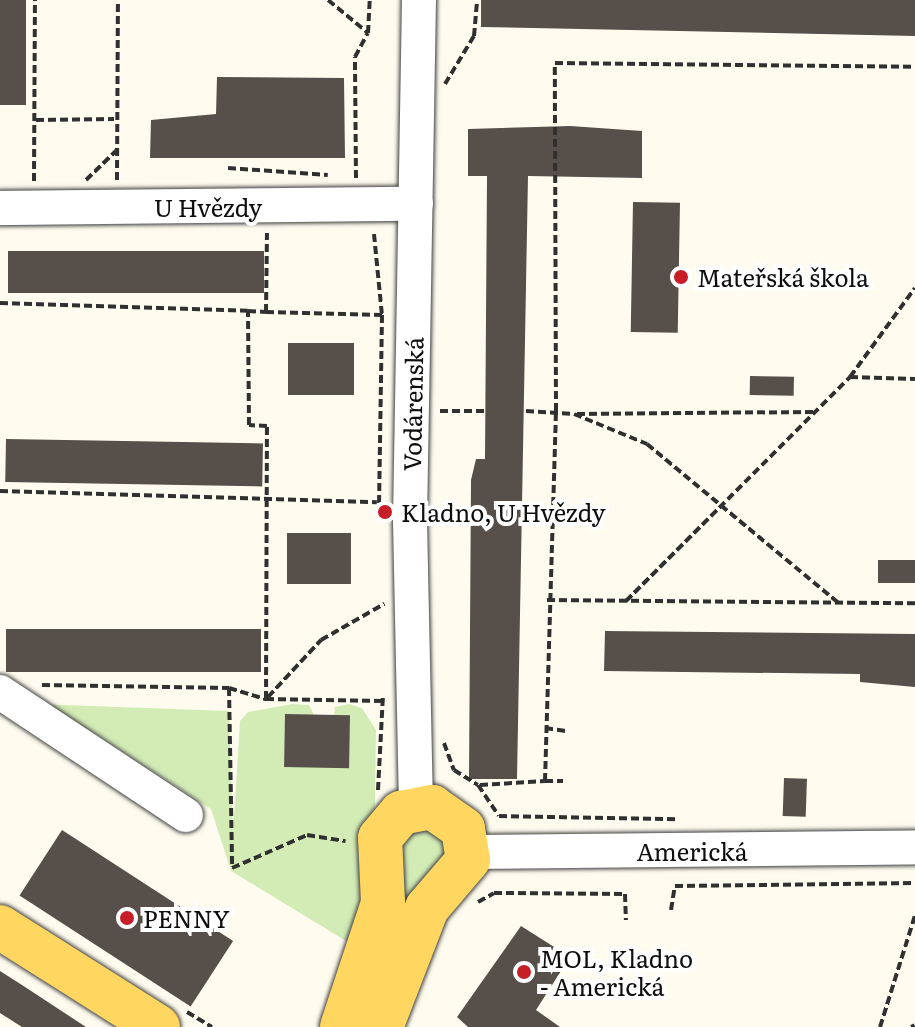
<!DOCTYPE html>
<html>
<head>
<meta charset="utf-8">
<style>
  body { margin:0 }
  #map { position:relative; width:915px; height:1027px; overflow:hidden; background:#fffcef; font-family:Literata,serif }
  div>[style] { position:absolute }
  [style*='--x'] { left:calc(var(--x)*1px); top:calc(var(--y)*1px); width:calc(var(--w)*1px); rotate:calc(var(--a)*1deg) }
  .green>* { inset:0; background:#d3ecb6 }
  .building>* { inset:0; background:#574f4a; transform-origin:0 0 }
  .path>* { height:4px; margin-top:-2px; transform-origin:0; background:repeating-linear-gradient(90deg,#303030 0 8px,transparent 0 12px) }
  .roads { filter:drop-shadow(0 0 2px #414141) drop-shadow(0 0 2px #414141) }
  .minor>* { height:34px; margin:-17px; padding:0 17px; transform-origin:17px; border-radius:17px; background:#fff }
  .major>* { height:44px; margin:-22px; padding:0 22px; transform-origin:22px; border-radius:22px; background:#ffd65f }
  .dots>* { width:22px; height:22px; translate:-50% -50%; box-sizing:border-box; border:4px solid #fff; border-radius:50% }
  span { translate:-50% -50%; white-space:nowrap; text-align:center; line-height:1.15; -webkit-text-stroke:8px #fff; paint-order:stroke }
  .street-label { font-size:24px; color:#0e0e0e }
  .poi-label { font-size:24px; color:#0e0e0e }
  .left { translate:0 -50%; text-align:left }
</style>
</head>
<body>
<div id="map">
  <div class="green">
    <div style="clip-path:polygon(38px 704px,229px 711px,233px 834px,240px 721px,248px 712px,292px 704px,309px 705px,314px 715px,334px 715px,335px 707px,349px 704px,362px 708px,376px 730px,374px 873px,351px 944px,231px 871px,211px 809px,96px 734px,88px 745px)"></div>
    <div style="clip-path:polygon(417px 828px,439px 831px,448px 849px,364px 1000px,401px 842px)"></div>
  </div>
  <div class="building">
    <div style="left:0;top:0;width:26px;height:105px"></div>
    <div style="clip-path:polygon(481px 0,915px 0,915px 36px,481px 27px)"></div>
    <div style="clip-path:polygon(217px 77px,344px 78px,345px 158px,150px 158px,151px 120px,216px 114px)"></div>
    <div style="clip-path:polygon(570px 126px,642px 131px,642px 178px,528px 176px,517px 779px,469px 779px,471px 480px,476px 459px,485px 459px,487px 176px,468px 176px,468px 129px)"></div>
    <div style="left:633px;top:202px;width:47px;height:130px;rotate:1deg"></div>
    <div style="left:8px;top:251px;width:256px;height:42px"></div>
    <div style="left:288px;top:343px;width:66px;height:52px"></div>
    <div style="left:750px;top:376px;width:44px;height:19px;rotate:1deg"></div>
    <div style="left:6px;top:439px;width:257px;height:43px;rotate:1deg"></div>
    <div style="left:287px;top:533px;width:64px;height:51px"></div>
    <div style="left:878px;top:560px;width:37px;height:23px"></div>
    <div style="left:6px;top:629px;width:255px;height:43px"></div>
    <div style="clip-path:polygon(605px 631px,915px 634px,915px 687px,860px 682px,860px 674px,604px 671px)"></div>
    <div style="left:285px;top:714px;width:65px;height:53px;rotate:1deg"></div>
    <div style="left:784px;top:778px;width:23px;height:38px;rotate:2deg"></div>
    <div style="left:62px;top:830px;width:204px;height:78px;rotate:33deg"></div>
    <div style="clip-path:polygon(521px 926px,570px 957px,536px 1010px,560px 1027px,468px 1027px,457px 1017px)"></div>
    <div style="clip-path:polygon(0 971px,22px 985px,86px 1027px,22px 1027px,0 1013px)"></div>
  </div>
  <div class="path">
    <div style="--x:328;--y:0;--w:52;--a:39.5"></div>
    <div style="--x:445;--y:84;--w:56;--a:-58.9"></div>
    <div style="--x:474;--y:36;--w:36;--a:-85"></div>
    <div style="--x:36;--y:120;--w:78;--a:-0.7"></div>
    <div style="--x:228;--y:168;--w:100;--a:4"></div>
    <div style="--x:356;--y:178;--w:121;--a:-90.5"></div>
    <div style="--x:355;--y:57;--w:27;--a:-62"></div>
    <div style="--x:368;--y:33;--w:33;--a:-87"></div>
    <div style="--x:86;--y:180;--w:47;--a:-44.1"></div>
    <div style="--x:117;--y:180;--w:180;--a:-89.7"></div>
    <div style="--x:34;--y:181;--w:181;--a:-89.7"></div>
    <div style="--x:374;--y:234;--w:81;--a:84.4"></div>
    <div style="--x:382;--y:315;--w:195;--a:90.9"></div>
    <div style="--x:0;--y:303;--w:248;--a:1.8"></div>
    <div style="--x:266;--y:312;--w:116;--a:1.5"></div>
    <div style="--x:850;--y:377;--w:65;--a:1.8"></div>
    <div style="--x:440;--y:411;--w:45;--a:0"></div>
    <div style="--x:526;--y:411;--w:48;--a:3.6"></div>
    <div style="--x:574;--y:414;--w:79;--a:22.3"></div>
    <div style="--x:647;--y:444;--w:251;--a:39.7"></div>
    <div style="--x:577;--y:414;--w:238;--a:-0.5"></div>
    <div style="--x:0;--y:491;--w:377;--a:1.7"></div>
    <div style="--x:547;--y:600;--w:368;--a:0.5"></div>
    <div style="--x:626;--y:601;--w:317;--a:-45"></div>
    <div style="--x:850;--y:377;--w:110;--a:-53.9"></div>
    <div style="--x:42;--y:685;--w:187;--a:0.9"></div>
    <div style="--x:229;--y:688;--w:39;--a:17"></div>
    <div style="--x:266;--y:699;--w:273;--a:-89.8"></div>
    <div style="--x:267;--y:426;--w:18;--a:-177"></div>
    <div style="--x:249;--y:425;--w:114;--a:-90.5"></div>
    <div style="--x:248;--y:311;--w:18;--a:3"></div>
    <div style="--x:266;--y:312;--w:79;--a:-89.3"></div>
    <div style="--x:229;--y:688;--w:180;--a:89"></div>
    <div style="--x:232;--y:868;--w:82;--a:-23.7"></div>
    <div style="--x:307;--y:835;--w:39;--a:9"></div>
    <div style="--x:268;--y:697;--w:78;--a:-47.1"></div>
    <div style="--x:321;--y:640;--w:73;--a:-29.7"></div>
    <div style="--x:266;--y:699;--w:117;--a:1"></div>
    <div style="--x:545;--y:728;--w:21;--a:8"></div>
    <div style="--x:444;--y:743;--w:29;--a:70"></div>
    <div style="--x:454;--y:770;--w:28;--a:32"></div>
    <div style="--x:478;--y:785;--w:37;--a:56"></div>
    <div style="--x:499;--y:816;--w:180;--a:1"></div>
    <div style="--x:545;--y:781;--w:18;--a:0"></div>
    <div style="--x:480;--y:785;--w:65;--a:-3.5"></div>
    <div style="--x:545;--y:781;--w:370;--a:-88.3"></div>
    <div style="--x:556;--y:411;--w:348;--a:-90.2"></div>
    <div style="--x:555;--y:63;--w:360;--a:0.6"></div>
    <div style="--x:378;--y:790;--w:95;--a:-87"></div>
    <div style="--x:478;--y:902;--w:18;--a:-29"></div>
    <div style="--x:494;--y:893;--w:131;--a:0.4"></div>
    <div style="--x:625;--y:894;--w:26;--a:88"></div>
    <div style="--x:671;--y:910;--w:24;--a:-81"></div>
    <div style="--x:675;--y:886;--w:240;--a:-0.7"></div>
    <div style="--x:187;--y:1012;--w:29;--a:31"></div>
    <div style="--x:880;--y:1027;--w:117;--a:-72.6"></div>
    <div style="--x:911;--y:1027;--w:4;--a:-27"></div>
  </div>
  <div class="roads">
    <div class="minor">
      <div style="--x:0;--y:208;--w:416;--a:-0.6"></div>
      <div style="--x:0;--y:692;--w:223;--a:33.5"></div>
      <div style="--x:416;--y:807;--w:287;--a:-91.2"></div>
      <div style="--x:410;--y:520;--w:520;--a:-89.01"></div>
      <div style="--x:468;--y:852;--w:447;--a:-0.6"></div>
    </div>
    <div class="major">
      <div style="--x:0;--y:927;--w:187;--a:32.3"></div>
      <div style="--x:342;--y:1027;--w:131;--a:-71.7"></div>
      <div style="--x:383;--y:903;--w:65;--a:-92.6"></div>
      <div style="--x:380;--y:838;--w:33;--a:-50"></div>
      <div style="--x:401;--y:813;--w:32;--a:-11"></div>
      <div style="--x:432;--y:807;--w:38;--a:35"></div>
      <div style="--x:463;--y:829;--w:31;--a:81"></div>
      <div style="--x:468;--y:860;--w:63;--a:130.5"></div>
      <div style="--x:427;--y:908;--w:128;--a:111.1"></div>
    </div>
  </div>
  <div class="dots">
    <div style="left:681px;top:277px;background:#c71d27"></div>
    <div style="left:385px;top:512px;background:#c71d27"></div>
    <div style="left:127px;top:918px;background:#c71d27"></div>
    <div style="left:524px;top:972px;background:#c71d27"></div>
  </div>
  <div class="street-label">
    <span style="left:208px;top:207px">U Hvězdy</span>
    <span style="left:412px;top:404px;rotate:-89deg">Vodárenská</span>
    <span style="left:692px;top:851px">Americká</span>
  </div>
  <div class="poi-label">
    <span class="left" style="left:697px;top:277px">Mateřská škola</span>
    <span class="left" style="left:401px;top:512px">Kladno, U Hvězdy</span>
    <span class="left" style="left:143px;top:918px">PENNY</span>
    <span class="left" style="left:540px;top:972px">MOL, Kladno<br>- Americká</span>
  </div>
</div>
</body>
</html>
